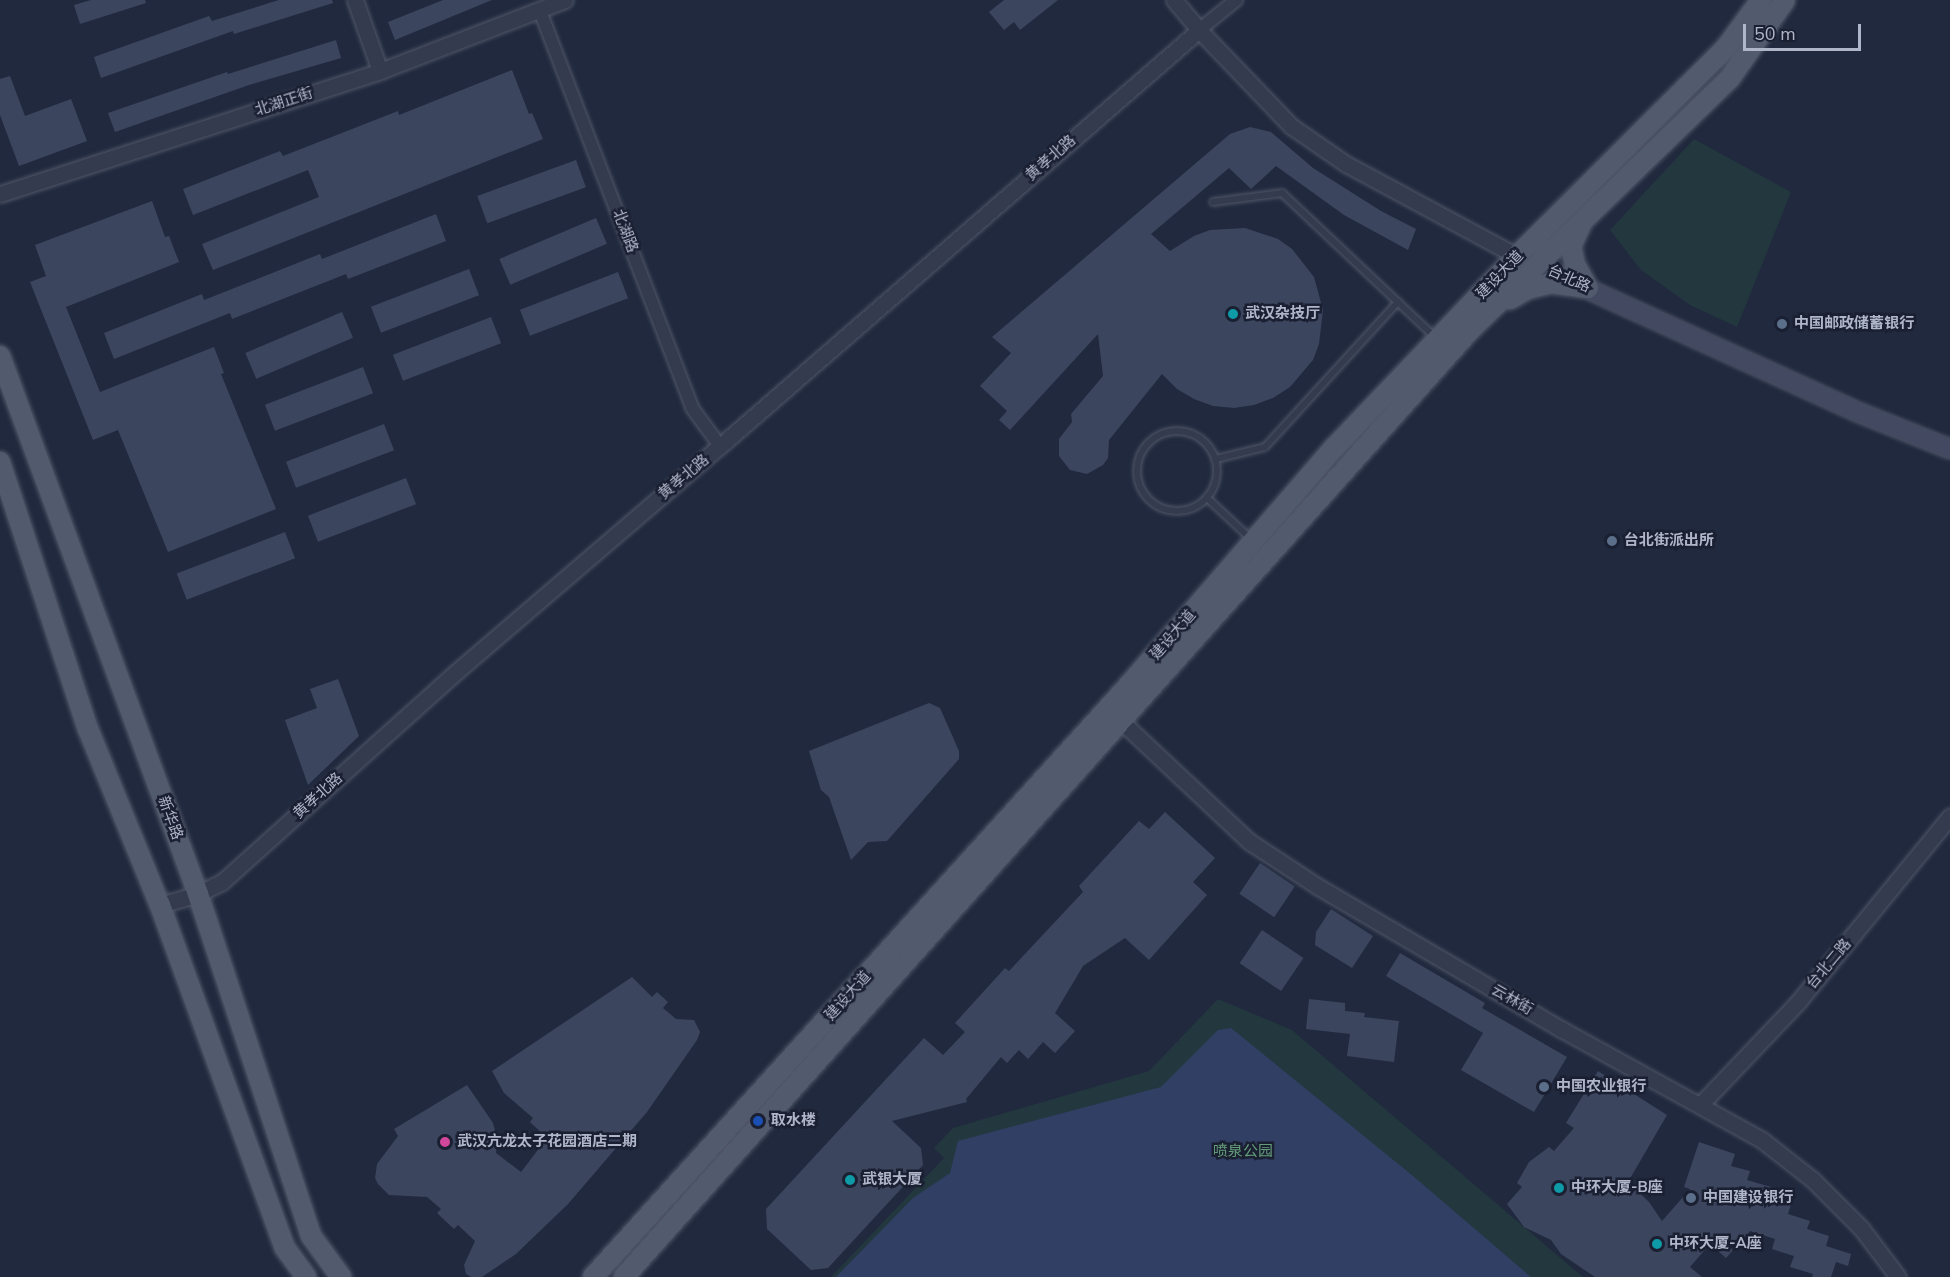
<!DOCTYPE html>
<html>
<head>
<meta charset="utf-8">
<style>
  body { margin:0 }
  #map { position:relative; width:1950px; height:1277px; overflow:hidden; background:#20293e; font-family:"Nunito Sans","Noto Sans SC",sans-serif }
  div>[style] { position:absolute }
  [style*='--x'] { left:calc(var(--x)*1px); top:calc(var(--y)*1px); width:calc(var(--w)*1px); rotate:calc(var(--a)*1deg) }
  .green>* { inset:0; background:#23373f }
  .water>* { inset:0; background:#313f64 }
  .building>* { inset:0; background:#3c455e; transform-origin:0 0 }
  .roads { filter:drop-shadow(0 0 2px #505668) drop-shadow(0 0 2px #505668) }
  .service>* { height:6px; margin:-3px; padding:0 3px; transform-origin:3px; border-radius:3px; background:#353b4e }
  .service>.ring { margin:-3px; padding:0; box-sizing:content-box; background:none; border:6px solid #353b4e; border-radius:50% }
  .minor>* { height:12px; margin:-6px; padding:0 6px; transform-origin:6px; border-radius:6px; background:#353b4e }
  .tertiary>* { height:15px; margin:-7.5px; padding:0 7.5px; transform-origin:7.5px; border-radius:7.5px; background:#353b4e }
  .secondary>* { height:18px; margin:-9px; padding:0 9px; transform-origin:9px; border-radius:9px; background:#424961 }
  .primary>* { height:20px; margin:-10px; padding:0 10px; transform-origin:10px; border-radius:10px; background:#525a6e }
  .dots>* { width:16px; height:16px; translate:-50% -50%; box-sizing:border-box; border:3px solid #1a2032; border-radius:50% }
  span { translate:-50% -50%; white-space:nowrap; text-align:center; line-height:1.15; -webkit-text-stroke:5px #1a2032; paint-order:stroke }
  .street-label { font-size:15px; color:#b0b6c9 }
  .poi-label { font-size:15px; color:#b0b6c9; font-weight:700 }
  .left { translate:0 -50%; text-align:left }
  .park-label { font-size:15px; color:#659d7a }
  .scale { position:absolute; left:1743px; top:24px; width:118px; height:27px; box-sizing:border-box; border:3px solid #b0b6c9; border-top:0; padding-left:8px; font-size:18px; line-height:21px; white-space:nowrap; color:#b0b6c9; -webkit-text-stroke:4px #1a2032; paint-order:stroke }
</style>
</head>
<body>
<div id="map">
  <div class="green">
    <div style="clip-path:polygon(1694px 139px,1791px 192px,1737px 327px,1690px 305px,1641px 270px,1610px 230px)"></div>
    <div style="clip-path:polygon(1218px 999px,1292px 1030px,1583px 1277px,831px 1277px,944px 1158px,934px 1148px,953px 1128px,1149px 1071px)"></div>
  </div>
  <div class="water">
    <div style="clip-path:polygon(1231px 1028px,1413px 1176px,1531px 1277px,836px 1277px,913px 1198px,950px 1173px,958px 1141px,1161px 1087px,1218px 1030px)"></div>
  </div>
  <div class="building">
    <div style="clip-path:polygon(91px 0,145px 0,146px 3px,80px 24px,74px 5px)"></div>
    <div style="clip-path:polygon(279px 0,332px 0,333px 3px,234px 34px,233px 31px,101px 78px,94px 57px,209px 16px,212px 21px)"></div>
    <div style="clip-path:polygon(443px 0,492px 0,395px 40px,388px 22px)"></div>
    <div style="clip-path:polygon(1004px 0,1058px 0,1020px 30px,1014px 22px,1004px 30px,989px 12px)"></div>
    <div style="clip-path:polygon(336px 40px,341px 58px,249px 85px,115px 132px,108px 113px,227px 72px,228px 74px)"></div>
    <div style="clip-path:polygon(512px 70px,529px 114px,532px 113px,543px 139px,213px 270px,202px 244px,319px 197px,308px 170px,193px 215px,183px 189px,280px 151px,283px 156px,398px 111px,399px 115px)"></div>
    <div style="clip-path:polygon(10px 76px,25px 116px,71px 99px,87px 141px,19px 166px,0 115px,0 79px)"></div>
    <div style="clip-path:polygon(1250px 127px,1271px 132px,1313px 168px,1381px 211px,1416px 229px,1408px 250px,1344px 215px,1276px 166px,1251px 189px,1229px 168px,1151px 234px,1170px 251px,1194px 236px,1210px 230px,1245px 228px,1278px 239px,1292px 249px,1314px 277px,1323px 310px,1319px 344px,1313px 360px,1290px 387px,1273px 398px,1254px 405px,1234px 408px,1213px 406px,1194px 399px,1177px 389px,1162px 374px,1109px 440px,1108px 458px,1103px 465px,1087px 474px,1070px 470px,1059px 456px,1059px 439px,1072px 422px,1071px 414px,1103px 376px,1098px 334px,1010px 430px,999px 420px,1007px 411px,980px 386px,1011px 353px,992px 337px,1230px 134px)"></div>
    <div style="left:576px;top:160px;width:29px;height:105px;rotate:70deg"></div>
    <div style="clip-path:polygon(152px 201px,165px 237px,169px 236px,179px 262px,66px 307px,100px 392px,214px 347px,224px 373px,221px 374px,276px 509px,168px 552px,118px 430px,93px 440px,30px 282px,46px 276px,35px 245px)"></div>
    <div style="clip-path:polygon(436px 214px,446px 241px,348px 279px,346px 274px,232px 319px,230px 313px,114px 359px,104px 333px,202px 294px,204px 300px,320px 254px,322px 259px)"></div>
    <div style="left:596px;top:218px;width:28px;height:105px;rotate:67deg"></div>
    <div style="left:469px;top:269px;width:28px;height:105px;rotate:69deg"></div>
    <div style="left:618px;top:272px;width:28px;height:105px;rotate:69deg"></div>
    <div style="left:342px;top:312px;width:28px;height:105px;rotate:67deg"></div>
    <div style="left:491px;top:317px;width:28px;height:105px;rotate:69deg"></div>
    <div style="left:363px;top:367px;width:28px;height:105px;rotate:69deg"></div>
    <div style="left:384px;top:424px;width:28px;height:105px;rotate:69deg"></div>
    <div style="left:406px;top:478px;width:28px;height:105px;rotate:69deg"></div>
    <div style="left:285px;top:532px;width:28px;height:116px;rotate:69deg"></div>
    <div style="clip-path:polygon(338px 679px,359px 736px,308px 785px,285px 720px,317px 708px,310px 689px)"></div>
    <div style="clip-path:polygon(929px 703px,940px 708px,959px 751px,959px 759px,887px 841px,868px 842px,851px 860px,829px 797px,821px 790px,809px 751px)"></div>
    <div style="clip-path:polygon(1165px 812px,1215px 858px,1193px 882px,1207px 895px,1149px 960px,1125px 938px,1083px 966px,1055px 1013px,1075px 1031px,1055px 1053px,1043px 1042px,1028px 1059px,1019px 1050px,1007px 1063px,1001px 1057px,966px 1099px,967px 1102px,892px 1121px,921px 1148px,923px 1165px,828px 1268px,811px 1270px,767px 1229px,766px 1209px,924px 1038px,943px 1055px,965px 1032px,955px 1023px,1005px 968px,1009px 971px,1083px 892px,1079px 886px,1139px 821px,1149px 829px)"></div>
    <div style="left:1260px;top:863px;width:42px;height:37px;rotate:34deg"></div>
    <div style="clip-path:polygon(1331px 909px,1373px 936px,1352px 968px,1315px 945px,1316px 932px)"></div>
    <div style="left:1262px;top:930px;width:50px;height:40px;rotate:34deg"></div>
    <div style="clip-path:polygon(1400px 953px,1485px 1003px,1482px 1008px,1567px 1057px,1534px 1112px,1461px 1070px,1483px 1033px,1386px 976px)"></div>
    <div style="clip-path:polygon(632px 977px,652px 997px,657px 992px,668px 1002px,663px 1008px,676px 1019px,694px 1020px,700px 1032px,697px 1040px,647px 1112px,568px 1204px,516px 1254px,482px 1277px,471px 1277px,466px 1274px,464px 1265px,475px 1241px,458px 1225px,454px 1229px,437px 1213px,441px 1209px,427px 1197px,389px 1195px,378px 1184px,375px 1178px,377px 1164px,398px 1136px,394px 1129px,467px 1085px,493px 1123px,497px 1138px,496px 1153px,521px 1172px,547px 1138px,530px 1122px,533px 1118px,504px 1093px,492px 1071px)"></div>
    <div style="clip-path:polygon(1309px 999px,1345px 1003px,1345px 1011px,1365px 1013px,1364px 1017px,1399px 1021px,1394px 1062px,1347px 1056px,1350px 1034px,1306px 1029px)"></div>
    <div style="clip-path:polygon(1598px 1071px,1667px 1115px,1628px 1182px,1649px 1202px,1662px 1221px,1690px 1189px,1684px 1187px,1699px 1142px,1735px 1154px,1731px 1166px,1750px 1171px,1747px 1180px,1771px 1187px,1768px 1197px,1791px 1204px,1788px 1214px,1810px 1221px,1807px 1229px,1829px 1236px,1826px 1246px,1851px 1254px,1848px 1266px,1836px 1262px,1831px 1277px,1812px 1277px,1813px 1274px,1790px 1267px,1794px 1256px,1772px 1249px,1775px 1239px,1750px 1231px,1726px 1258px,1710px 1244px,1690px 1267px,1702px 1277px,1595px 1277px,1561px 1254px,1551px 1240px,1524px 1227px,1507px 1204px,1522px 1187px,1517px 1183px,1529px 1162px,1549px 1147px,1554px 1151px,1574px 1128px,1566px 1123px)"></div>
  </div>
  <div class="roads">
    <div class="service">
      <div style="--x:1213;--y:202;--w:70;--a:-7.4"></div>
      <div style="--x:1282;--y:193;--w:210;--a:43.3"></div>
      <div class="ring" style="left:1137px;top:431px;width:74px;height:74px"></div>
      <div style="--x:1216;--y:459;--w:50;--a:-13.8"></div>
      <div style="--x:1265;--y:447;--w:197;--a:-47.5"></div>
      <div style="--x:1207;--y:498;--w:60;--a:43"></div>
    </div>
    <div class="minor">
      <div style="--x:540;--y:11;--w:425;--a:69"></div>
      <div style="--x:692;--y:408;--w:47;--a:53.6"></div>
      <div style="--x:1199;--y:30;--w:48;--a:-39"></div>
    </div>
    <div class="tertiary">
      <div style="--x:355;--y:0;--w:75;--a:70.6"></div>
      <div style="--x:1174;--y:0;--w:39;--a:50"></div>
      <div style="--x:1199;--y:30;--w:133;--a:46.2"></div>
      <div style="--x:1291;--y:126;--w:67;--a:34.6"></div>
      <div style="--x:1346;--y:164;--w:194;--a:28.3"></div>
      <div style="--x:0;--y:194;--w:399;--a:-17.9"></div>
      <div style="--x:380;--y:71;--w:198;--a:-21"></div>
      <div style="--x:1122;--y:722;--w:175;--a:43.2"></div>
      <div style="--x:1250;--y:842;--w:80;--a:33.3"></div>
      <div style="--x:1317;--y:886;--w:283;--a:30.4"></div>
      <div style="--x:1561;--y:1029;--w:230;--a:28.9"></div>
      <div style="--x:1762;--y:1140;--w:65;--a:38.1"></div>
      <div style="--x:1813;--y:1180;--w:68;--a:45"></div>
      <div style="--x:1861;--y:1228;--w:61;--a:52.9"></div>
      <div style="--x:160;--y:905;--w:40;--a:-16"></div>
      <div style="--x:198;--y:894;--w:27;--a:-27"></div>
      <div style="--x:222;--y:882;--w:314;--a:-41.9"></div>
      <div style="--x:456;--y:672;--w:348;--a:-40.6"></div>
      <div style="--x:720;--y:446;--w:634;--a:-40.97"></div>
      <div style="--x:1700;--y:1105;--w:142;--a:-46.4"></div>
      <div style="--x:1798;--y:1002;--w:240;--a:-50.7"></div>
    </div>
    <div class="secondary">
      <div style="--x:1524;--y:260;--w:369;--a:24.5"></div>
      <div style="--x:1860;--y:413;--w:97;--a:21.8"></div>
    </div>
    <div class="primary">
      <div style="--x:1510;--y:299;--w:20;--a:-30"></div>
      <div style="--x:1527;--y:289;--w:25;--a:-14"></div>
      <div style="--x:1551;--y:283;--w:37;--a:8"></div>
      <div style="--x:1588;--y:288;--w:26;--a:-119"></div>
      <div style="--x:1575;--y:265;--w:19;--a:-102"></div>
      <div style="--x:1571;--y:246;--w:23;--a:-65"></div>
      <div style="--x:0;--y:356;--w:573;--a:69.79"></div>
      <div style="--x:198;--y:894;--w:360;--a:71.7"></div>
      <div style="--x:311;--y:1236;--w:51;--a:53.8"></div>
      <div style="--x:0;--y:462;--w:281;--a:71.8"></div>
      <div style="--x:88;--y:729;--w:190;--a:67.8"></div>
      <div style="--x:160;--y:905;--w:365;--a:70"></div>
      <div style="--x:285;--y:1248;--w:36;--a:54"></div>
      <div style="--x:593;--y:1277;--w:800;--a:-47.84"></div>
      <div style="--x:1130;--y:684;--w:311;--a:-49.2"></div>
      <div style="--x:1333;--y:449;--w:267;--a:-46.4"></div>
      <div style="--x:1517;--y:256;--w:293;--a:-44.9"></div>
      <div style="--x:1725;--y:49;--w:61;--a:-53.7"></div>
      <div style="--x:624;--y:1277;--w:1273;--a:-48.22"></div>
      <div style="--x:1472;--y:328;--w:359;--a:-44.1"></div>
      <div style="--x:1730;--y:78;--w:95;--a:-54.8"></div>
    </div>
  </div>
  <div class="dots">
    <div style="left:1233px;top:314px;background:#0f9aa8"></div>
    <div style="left:1782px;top:324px;background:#5c6f8a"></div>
    <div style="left:1612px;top:541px;background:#5c6f8a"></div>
    <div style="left:1544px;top:1087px;background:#5c6f8a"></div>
    <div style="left:758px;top:1121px;background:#1a4fb4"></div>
    <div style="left:445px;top:1142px;background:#d1479c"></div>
    <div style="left:850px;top:1180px;background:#0f9aa8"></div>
    <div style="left:1559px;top:1188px;background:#0f9aa8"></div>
    <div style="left:1691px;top:1198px;background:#5c6f8a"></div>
    <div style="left:1657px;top:1244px;background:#0f9aa8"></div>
  </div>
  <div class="street-label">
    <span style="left:284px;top:102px;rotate:-18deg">北湖正街</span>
    <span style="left:1051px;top:158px;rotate:-41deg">黄孝北路</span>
    <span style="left:625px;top:231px;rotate:69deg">北湖路</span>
    <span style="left:1500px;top:275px;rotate:-46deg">建设大道</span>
    <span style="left:1569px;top:279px;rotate:24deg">台北路</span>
    <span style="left:684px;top:477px;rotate:-40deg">黄孝北路</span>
    <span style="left:1173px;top:635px;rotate:-49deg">建设大道</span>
    <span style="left:318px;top:796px;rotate:-42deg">黄孝北路</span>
    <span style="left:170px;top:818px;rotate:70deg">新华路</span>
    <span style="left:1829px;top:964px;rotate:-50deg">台北二路</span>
    <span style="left:848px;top:996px;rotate:-48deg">建设大道</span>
    <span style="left:1512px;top:1000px;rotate:30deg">云林街</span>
  </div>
  <div class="poi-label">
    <span class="left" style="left:1245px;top:314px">武汉杂技厅</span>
    <span class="left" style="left:1794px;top:324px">中国邮政储蓄银行</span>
    <span class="left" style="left:1624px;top:541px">台北街派出所</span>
    <span class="left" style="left:1556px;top:1087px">中国农业银行</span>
    <span class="left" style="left:771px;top:1121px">取水楼</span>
    <span class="left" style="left:457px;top:1142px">武汉亢龙太子花园酒店二期</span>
    <span class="left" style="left:862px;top:1180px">武银大厦</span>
    <span class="left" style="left:1571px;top:1188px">中环大厦-B座</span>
    <span class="left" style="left:1703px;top:1198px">中国建设银行</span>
    <span class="left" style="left:1669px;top:1244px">中环大厦-A座</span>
  </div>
  <div class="park-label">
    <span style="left:1243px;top:1152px">喷泉公园</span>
  </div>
  <div class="scale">50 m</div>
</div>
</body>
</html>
